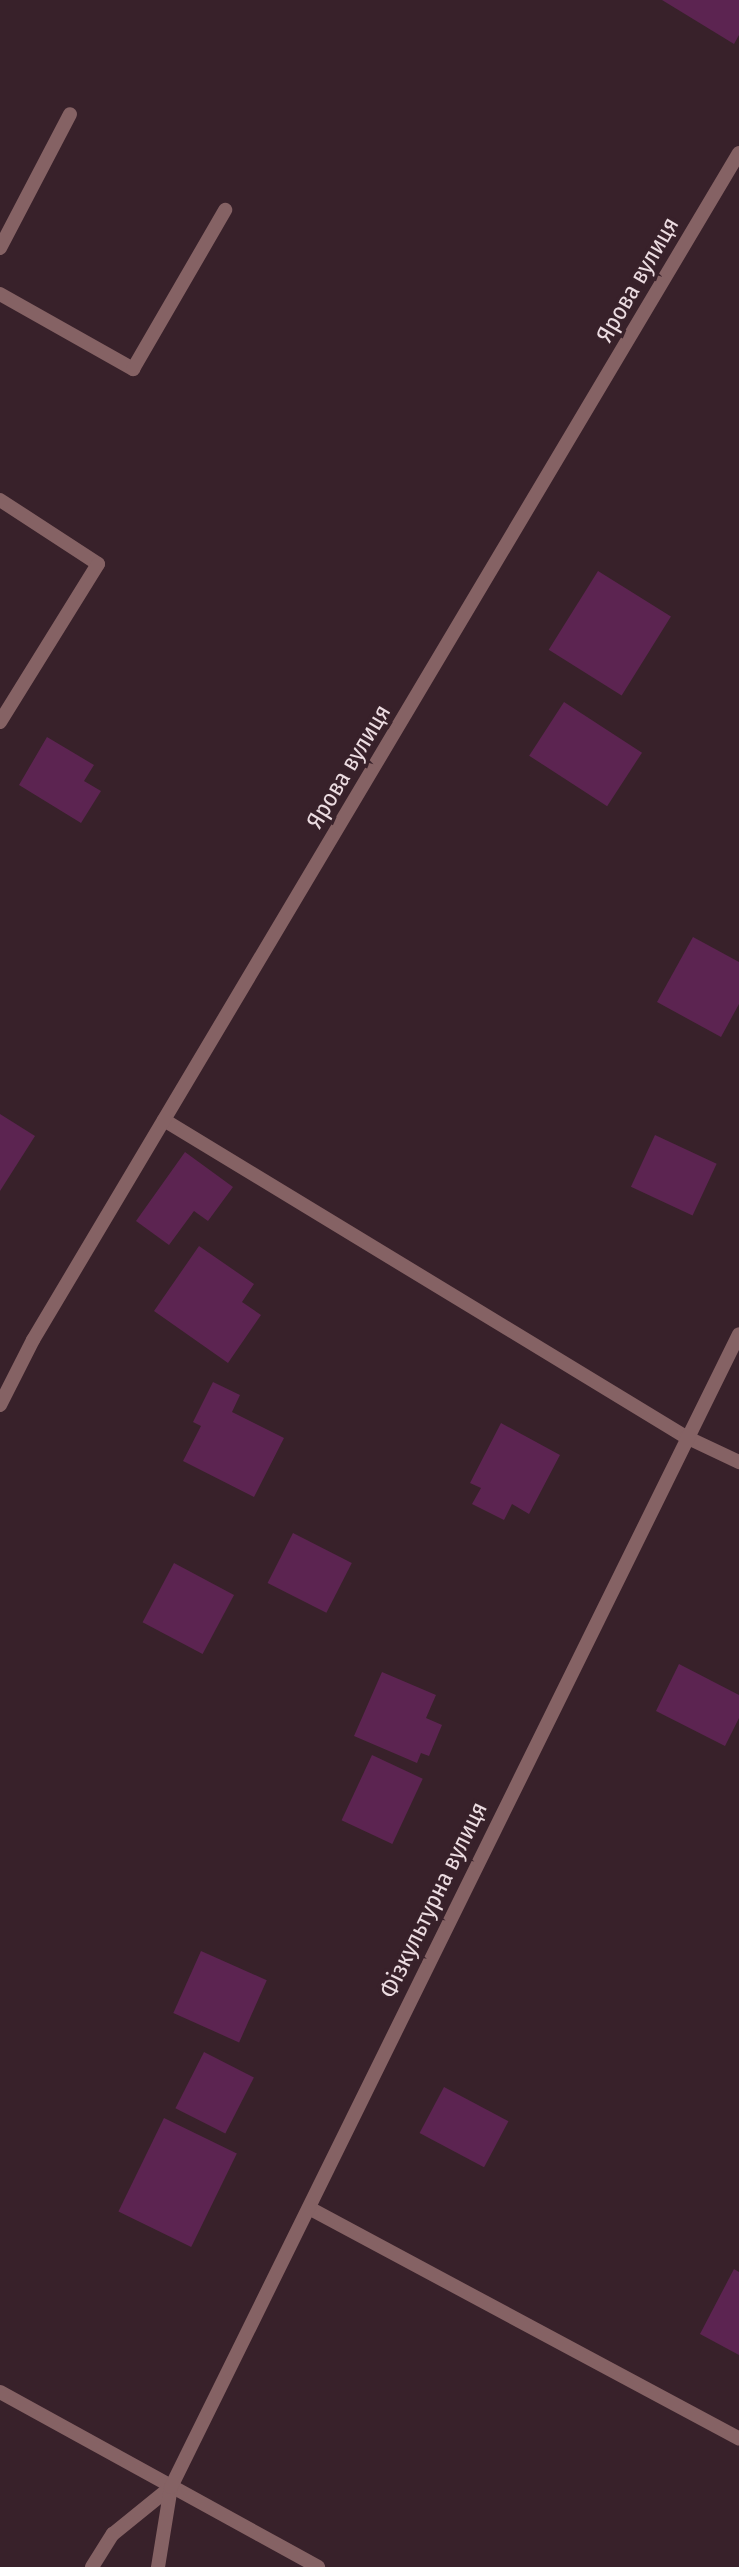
<!DOCTYPE html>
<html>
<head>
<meta charset="utf-8">
<style>
  body { margin:0 }
  #map { position:relative; width:739px; height:2567px; overflow:hidden; background:#38212a; font-family:"Fira Sans Condensed",sans-serif }
  div>[style] { position:absolute }
  [style*='--x'] { left:calc(var(--x)*1px); top:calc(var(--y)*1px); width:calc(var(--w)*1px); rotate:calc(var(--a)*1deg) }
  .building>* { inset:0; background:#5c2451; transform-origin:0 0 }
  .service>* { height:14px; margin:-7px; padding:0 7px; transform-origin:7px; border-radius:7px; background:#856264 }
  .minor>* { height:14px; margin:-7px; padding:0 7px; transform-origin:7px; border-radius:7px; background:#856264 }
  span { translate:-50% -50%; white-space:nowrap; text-align:center; line-height:1.15; -webkit-text-stroke:7px #38212a; paint-order:stroke }
  .street-label { font-size:24px; color:#ecdce1 }
</style>
</head>
<body>
<div id="map">
  <div class="building">
    <div style="clip-path:polygon(662px 0,739px 0,739px 35px,734px 44px)"></div>
    <div style="left:598px;top:571px;width:86px;height:93px;rotate:32deg"></div>
    <div style="left:564px;top:702px;width:93px;height:64px;rotate:33deg"></div>
    <div style="clip-path:polygon(47px 737px,94px 765px,84px 781px,101px 791px,81px 823px,19px 785px)"></div>
    <div style="clip-path:polygon(693px 937px,739px 962px,739px 1004px,721px 1037px,657px 1002px)"></div>
    <div style="clip-path:polygon(0 1114px,35px 1136px,0 1191px)"></div>
    <div style="left:655px;top:1135px;width:68px;height:57px;rotate:25deg"></div>
    <div style="clip-path:polygon(185px 1152px,233px 1187px,208px 1221px,194px 1211px,169px 1245px,136px 1221px)"></div>
    <div style="clip-path:polygon(199px 1246px,254px 1284px,242px 1302px,261px 1315px,228px 1363px,154px 1311px)"></div>
    <div style="clip-path:polygon(213px 1382px,240px 1395px,232px 1412px,284px 1438px,254px 1497px,183px 1461px,201px 1426px,193px 1422px)"></div>
    <div style="clip-path:polygon(501px 1423px,560px 1455px,529px 1514px,512px 1504px,504px 1520px,472px 1504px,481px 1488px,470px 1483px)"></div>
    <div style="left:293px;top:1533px;width:66px;height:56px;rotate:27deg"></div>
    <div style="left:174px;top:1563px;width:68px;height:67px;rotate:28deg"></div>
    <div style="clip-path:polygon(679px 1664px,739px 1695px,739px 1718px,725px 1746px,656px 1711px)"></div>
    <div style="clip-path:polygon(382px 1672px,436px 1695px,426px 1718px,442px 1725px,429px 1756px,421px 1753px,417px 1763px,354px 1736px)"></div>
    <div style="left:372px;top:1755px;width:56px;height:72px;rotate:25deg"></div>
    <div style="left:201px;top:1951px;width:72px;height:68px;rotate:24deg"></div>
    <div style="left:204px;top:2052px;width:56px;height:63px;rotate:27deg"></div>
    <div style="left:444px;top:2087px;width:73px;height:52px;rotate:28deg"></div>
    <div style="left:164px;top:2118px;width:81px;height:104px;rotate:26deg"></div>
    <div style="clip-path:polygon(734px 2269px,739px 2272px,739px 2355px,700px 2334px)"></div>
  </div>
  <div class="service">
    <div style="--x:0;--y:248;--w:151;--a:-62.4"></div>
    <div style="--x:0;--y:294;--w:153;--a:29.4"></div>
    <div style="--x:133;--y:369;--w:184;--a:-59.9"></div>
    <div style="--x:0;--y:500;--w:117;--a:33.1"></div>
    <div style="--x:98;--y:564;--w:186;--a:121.8"></div>
  </div>
  <div class="minor">
    <div style="--x:164;--y:1120;--w:611;--a:31.27"></div>
    <div style="--x:686;--y:1437;--w:59;--a:25.3"></div>
    <div style="--x:0;--y:1405;--w:73;--a:-63.1"></div>
    <div style="--x:33;--y:1340;--w:1381;--a:-59.26"></div>
    <div style="--x:309;--y:2208;--w:488;--a:28.2"></div>
    <div style="--x:0;--y:2392;--w:363;--a:28.8"></div>
    <div style="--x:92;--y:2567;--w:39;--a:-58"></div>
    <div style="--x:113;--y:2534;--w:75;--a:-39"></div>
    <div style="--x:158;--y:2567;--w:81;--a:-80.8"></div>
    <div style="--x:171;--y:2487;--w:1285;--a:-63.77"></div>
  </div>
  <div class="street-label">
    <span style="left:638px;top:280px;rotate:-60deg">Ярова вулиця</span>
    <span style="left:349px;top:767px;rotate:-59deg">Ярова вулиця</span>
    <span style="left:434px;top:1900px;rotate:-64deg">Фізкультурна вулиця</span>
  </div>
</div>
</body>
</html>
